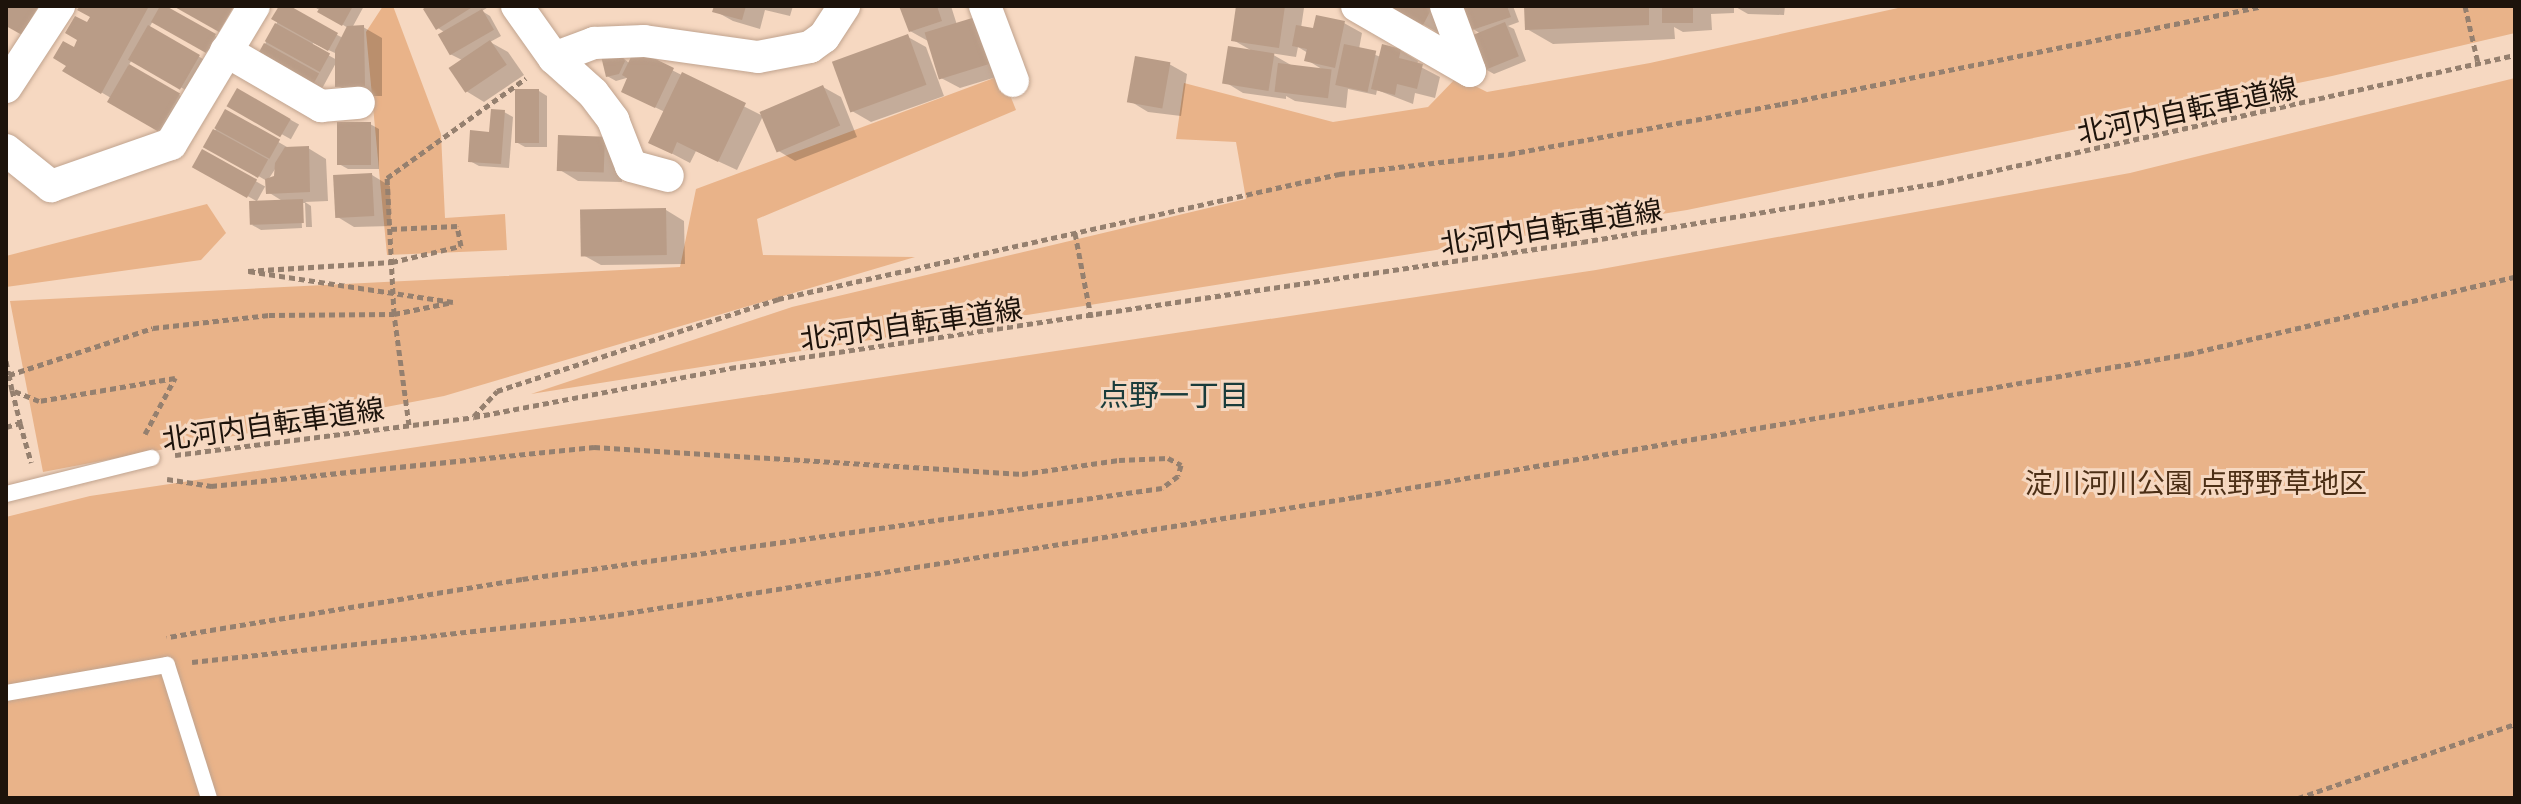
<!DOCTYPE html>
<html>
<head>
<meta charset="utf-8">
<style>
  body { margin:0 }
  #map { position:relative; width:2521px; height:804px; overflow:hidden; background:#f6d8c1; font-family:"Exo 2","Noto Sans JP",sans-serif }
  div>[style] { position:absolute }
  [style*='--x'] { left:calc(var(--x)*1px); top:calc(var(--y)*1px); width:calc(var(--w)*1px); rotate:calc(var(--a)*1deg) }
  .green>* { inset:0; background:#e9b389 }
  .shadow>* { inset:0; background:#0003; transform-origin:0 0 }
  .building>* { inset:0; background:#b99c87; transform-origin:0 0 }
  .path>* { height:5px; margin-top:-2.5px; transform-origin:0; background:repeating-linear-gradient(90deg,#95806f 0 6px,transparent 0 10px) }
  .roads { filter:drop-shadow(0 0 2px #c0a38e) drop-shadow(0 0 2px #c0a38e) }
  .service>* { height:16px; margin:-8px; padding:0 8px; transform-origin:8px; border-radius:8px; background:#fff }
  .minor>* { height:32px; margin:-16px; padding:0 16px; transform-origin:16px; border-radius:16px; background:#fff }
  span { translate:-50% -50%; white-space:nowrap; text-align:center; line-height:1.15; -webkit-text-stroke:6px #f6d8c1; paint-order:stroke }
  .street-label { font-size:28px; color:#1d130b }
  .park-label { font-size:28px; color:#4c2f16 }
  .neighbourhood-label { font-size:30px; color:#193c3b }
  .frame { position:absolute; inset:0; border:8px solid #1d130b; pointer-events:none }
</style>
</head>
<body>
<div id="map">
  <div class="green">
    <div style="clip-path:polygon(383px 6px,393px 6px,441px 134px,445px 218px,505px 214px,507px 250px,387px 255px,366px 32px)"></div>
    <div style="clip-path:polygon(1907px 6px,2515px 6px,2515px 33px,2332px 76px,1687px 210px,531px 394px,792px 307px,1246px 199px,1236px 142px,1176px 139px,1184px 83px,1333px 122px,1428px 107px,1457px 77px,1487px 92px,1650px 63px)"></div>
    <div style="clip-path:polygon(1002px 75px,1016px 110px,757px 219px,763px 255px,915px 257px,444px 396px,43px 472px,10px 301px,680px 267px,696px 189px)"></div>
    <div style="clip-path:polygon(2515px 78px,2515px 798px,6px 798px,6px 517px,90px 496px,1596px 270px,2130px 173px)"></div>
    <div style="clip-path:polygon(207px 204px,226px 233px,201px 260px,6px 287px,6px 256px)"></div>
  </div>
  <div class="shadow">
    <div style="clip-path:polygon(82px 6px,162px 6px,224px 41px,216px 56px,153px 21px,149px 28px,217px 67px,200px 98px,132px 60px,128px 66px,197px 105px,176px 140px,109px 102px,111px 98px,65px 71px,92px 16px)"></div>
    <div style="clip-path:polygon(evenodd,281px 6px,343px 38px,348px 28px,313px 6px,364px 6px,352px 28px,363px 27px,382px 38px,382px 96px,355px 96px,337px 85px,337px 61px,318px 96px,256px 60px,278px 21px,281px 6px,313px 43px,335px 53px,337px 60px,312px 46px,313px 43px)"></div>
    <div style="clip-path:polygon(425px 6px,490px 6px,482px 11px,490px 16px,501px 36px,490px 42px,508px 52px,524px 75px,484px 102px,466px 91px,462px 60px,450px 54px,444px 32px,438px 28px)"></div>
    <div style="clip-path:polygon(716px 6px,793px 6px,790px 16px,765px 10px,760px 29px,733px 21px,715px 11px)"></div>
    <div style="clip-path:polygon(902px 6px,951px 6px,957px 25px,1013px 72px,960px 88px,941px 78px,928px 41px,910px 31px)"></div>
    <div style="clip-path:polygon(evenodd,1238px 6px,1301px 6px,1304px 8px,1301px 28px,1315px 31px,1344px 23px,1362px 33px,1359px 49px,1381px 57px,1400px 50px,1418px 61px,1417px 65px,1440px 77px,1435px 98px,1415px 93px,1413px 104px,1377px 90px,1376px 95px,1348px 89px,1346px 108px,1295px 101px,1286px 96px,1286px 99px,1243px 93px,1225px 82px,1254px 52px,1233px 40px,1238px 6px,1298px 47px,1308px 53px,1307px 60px,1325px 71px,1291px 65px,1270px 53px,1296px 57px,1298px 47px)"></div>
    <div style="clip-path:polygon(1389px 6px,1451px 6px,1441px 34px)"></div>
    <div style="clip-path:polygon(1468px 6px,1513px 6px,1519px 22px,1508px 26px,1514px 29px,1526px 61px,1494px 74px,1485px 69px,1481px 34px,1473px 29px)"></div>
    <div style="clip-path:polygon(1526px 6px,1734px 6px,1734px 13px,1711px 14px,1712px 30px,1683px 32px,1674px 27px,1675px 39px,1553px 44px,1527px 29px)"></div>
    <div style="clip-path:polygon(1734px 6px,1817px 6px,1817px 7px,1785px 6px,1784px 15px,1748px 14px)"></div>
    <div style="clip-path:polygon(908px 37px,926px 47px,944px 96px,871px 122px,852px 111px)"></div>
    <div style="clip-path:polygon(636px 52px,763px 116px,737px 170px,696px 151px,690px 163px,650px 142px,665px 112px,642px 101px,630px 77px,616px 81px,607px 76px,618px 53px,630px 64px)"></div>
    <div style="clip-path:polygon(1169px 64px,1187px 74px,1181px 116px,1148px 112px,1130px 101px)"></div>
    <div style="clip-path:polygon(823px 87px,841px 97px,857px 137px,795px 161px,777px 150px)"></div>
    <div style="left:237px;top:90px;width:71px;height:17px;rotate:29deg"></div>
    <div style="clip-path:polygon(539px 91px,547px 96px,547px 147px,525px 147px,516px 142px)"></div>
    <div style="clip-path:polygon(evenodd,226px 112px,287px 147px,308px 148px,326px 159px,328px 201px,305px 202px,311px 206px,312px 227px,306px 227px,305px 203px,301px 203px,302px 228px,261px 230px,252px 225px,284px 202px,268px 192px,267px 181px,206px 146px,226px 112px,277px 166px,276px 178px,268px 180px,277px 166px)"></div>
    <div style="clip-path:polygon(504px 112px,513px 117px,509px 168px,479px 166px,470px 161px)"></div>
    <div style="clip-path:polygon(370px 124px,379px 129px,379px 169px,348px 169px,339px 164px)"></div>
    <div style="clip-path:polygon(604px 139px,622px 149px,622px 182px,578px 181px,560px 170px)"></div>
    <div style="left:203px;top:152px;width:71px;height:17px;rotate:29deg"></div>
    <div style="clip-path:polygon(372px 175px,390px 186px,391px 226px,354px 227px,336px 216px)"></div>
    <div style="clip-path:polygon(666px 210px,684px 221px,685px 264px,601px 265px,583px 255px)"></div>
  </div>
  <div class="building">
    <div style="clip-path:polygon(6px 6px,38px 7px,22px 35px,6px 26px)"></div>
    <div style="clip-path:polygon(80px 6px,149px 6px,101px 94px,62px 71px,66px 66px,53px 58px,63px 41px,74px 47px,77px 40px,65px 33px,75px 16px,87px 22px,90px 17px,77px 10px)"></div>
    <div style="clip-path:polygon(160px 6px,166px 6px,216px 34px,206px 53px,151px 22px)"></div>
    <div style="clip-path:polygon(173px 6px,234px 6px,219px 32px)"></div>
    <div style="clip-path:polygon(279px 6px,290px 6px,338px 33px,328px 51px,271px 19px)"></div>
    <div style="clip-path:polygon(321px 6px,353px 6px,342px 26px,317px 12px)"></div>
    <div style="clip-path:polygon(427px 6px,474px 6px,436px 30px,423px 9px)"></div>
    <div style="clip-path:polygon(714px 6px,746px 6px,742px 20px,712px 12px)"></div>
    <div style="clip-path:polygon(899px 6px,937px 6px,942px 21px,909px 32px)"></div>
    <div style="clip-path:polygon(1236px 6px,1285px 6px,1279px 48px,1231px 41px)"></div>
    <div style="clip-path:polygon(1385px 6px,1433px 6px,1423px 25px)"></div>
    <div style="clip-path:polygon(1463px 6px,1507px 6px,1511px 17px,1472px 30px)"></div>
    <div style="clip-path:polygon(1524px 6px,1649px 6px,1649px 25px,1525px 30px)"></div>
    <div style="left:1662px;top:6px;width:31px;height:17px"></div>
    <div style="left:482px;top:9px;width:24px;height:51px;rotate:60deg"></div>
    <div style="left:982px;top:15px;width:49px;height:60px;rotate:73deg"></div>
    <div style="clip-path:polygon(1316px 15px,1345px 21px,1335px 68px,1304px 61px,1307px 49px,1292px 46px,1296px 25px,1313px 28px)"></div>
    <div style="left:1505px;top:22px;width:37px;height:38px;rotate:68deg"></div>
    <div style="left:275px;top:23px;width:63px;height:21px;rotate:29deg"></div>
    <div style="left:148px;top:25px;width:60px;height:40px;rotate:30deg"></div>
    <div style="clip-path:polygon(364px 25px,365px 86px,335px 87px,335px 50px,347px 26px)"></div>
    <div style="left:908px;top:34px;width:54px;height:81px;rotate:70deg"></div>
    <div style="left:490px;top:40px;width:30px;height:50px;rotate:56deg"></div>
    <div style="left:264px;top:43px;width:63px;height:21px;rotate:29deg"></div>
    <div style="left:1344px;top:44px;width:33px;height:42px;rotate:12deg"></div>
    <div style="clip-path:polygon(1382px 44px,1401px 49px,1399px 58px,1423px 64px,1417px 89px,1397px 84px,1395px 95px,1371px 89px)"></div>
    <div style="left:1228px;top:46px;width:47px;height:38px;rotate:9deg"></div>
    <div style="clip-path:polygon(635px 49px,674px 68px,655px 108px,621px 92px,627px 78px,622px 75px)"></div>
    <div style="clip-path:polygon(618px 51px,625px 61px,619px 74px,606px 77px,601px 56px)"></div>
    <div style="left:1135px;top:56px;width:36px;height:47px;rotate:10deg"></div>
    <div style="left:1278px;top:63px;width:54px;height:29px;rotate:7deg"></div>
    <div style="left:129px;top:64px;width:59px;height:44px;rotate:30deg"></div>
    <div style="clip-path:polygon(682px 72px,746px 103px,718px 162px,677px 142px,672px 154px,648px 143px)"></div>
    <div style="left:823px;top:85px;width:44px;height:69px;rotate:67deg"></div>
    <div style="left:237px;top:88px;width:62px;height:21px;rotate:30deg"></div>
    <div style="left:515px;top:89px;width:24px;height:54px"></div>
    <div style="left:225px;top:109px;width:63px;height:22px;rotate:29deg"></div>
    <div style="clip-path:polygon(491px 109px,505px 110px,501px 164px,468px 162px,470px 130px,489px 132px)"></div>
    <div style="left:371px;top:122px;width:43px;height:34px;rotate:90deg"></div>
    <div style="left:213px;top:129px;width:63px;height:21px;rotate:29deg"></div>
    <div style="left:558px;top:135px;width:47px;height:36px;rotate:2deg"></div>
    <div style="clip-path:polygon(309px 146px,310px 192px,266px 194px,265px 179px,274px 176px,275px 163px,285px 147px)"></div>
    <div style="left:202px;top:149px;width:63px;height:21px;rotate:29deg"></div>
    <div style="left:372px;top:173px;width:43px;height:39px;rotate:87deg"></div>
    <div style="left:303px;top:199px;width:24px;height:54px;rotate:88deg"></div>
    <div style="left:666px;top:208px;width:47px;height:86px;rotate:89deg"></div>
  </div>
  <div class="path">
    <div style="--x:2465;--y:6;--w:58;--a:77.2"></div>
    <div style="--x:1075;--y:233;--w:86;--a:79.2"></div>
    <div style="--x:6;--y:361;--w:14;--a:78"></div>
    <div style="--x:12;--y:390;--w:34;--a:76"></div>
    <div style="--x:474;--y:416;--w:34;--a:-47"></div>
    <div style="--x:497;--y:391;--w:296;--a:-18.1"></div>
    <div style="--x:778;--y:299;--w:575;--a:-12.56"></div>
    <div style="--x:1339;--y:174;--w:171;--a:-6.7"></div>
    <div style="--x:1509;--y:154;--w:278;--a:-10.4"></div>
    <div style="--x:1782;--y:104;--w:490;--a:-11.5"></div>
    <div style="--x:409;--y:425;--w:112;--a:-97.7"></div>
    <div style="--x:394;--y:314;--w:136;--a:-92.9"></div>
    <div style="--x:387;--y:178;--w:171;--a:-35.7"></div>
    <div style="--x:6;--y:427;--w:15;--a:-16"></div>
    <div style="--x:20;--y:423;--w:41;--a:74.2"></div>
    <div style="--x:145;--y:434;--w:64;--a:-61.8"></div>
    <div style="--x:175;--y:378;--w:138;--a:170.4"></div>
    <div style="--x:39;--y:401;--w:29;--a:-158"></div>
    <div style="--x:12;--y:390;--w:15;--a:-101"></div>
    <div style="--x:9;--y:375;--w:151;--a:-18.1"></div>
    <div style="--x:153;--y:328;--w:117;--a:-6.4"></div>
    <div style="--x:269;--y:315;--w:125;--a:-0.5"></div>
    <div style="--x:394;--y:314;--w:60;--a:-11.5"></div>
    <div style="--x:453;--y:302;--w:207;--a:-171.4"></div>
    <div style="--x:248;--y:271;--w:144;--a:-3.6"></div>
    <div style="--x:392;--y:262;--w:71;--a:-13.1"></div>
    <div style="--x:461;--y:246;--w:20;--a:-101"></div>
    <div style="--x:457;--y:226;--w:67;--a:177.4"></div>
    <div style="--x:175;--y:455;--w:301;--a:-7.2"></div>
    <div style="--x:474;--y:417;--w:261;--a:-10.8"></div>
    <div style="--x:730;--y:368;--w:861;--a:-8.41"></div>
    <div style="--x:1582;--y:242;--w:361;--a:-9.4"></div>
    <div style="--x:1938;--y:183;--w:591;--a:-12.51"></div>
    <div style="--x:167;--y:479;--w:45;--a:9"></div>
    <div style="--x:211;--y:486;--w:385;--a:-5.8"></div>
    <div style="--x:594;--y:447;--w:429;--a:3.6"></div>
    <div style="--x:1022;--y:474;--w:98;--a:-8.2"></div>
    <div style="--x:1119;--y:460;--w:49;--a:-2.3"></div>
    <div style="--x:1168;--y:458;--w:15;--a:28"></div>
    <div style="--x:1181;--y:465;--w:11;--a:105"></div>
    <div style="--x:1178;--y:476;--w:20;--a:143"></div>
    <div style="--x:1162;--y:488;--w:646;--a:171.91"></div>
    <div style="--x:522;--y:579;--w:360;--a:170.7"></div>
    <div style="--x:192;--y:662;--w:419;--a:-6.3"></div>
    <div style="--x:608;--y:616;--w:757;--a:-9.04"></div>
    <div style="--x:1356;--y:497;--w:844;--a:-9.75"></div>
    <div style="--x:2188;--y:354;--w:336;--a:-13.3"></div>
    <div style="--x:2298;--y:798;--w:229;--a:-18.8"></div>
  </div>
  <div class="roads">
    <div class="service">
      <div style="--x:6;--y:494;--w:150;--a:-13.9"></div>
      <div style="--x:6;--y:693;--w:163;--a:-9.9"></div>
      <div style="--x:167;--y:665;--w:139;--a:72.5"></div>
    </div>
    <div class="minor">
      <div style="--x:517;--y:6;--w:64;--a:54.6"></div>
      <div style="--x:554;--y:58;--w:52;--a:41.9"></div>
      <div style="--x:593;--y:93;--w:34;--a:53"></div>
      <div style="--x:613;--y:120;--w:49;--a:68.6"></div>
      <div style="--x:631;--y:166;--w:38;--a:15"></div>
      <div style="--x:985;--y:6;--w:80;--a:69.5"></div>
      <div style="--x:1357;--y:6;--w:130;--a:29.9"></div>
      <div style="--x:1470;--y:71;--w:69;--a:-110.3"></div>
      <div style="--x:226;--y:51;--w:110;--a:30.1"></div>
      <div style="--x:321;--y:106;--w:38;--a:-5"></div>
      <div style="--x:554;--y:58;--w:43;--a:-20.6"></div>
      <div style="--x:594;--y:43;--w:50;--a:-2.3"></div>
      <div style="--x:644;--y:41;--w:115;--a:8"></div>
      <div style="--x:758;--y:57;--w:53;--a:-10.9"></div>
      <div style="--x:810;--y:47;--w:17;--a:-36"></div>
      <div style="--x:824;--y:37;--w:37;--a:-57"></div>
      <div style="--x:6;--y:87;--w:97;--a:-56.8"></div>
      <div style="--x:6;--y:150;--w:58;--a:38.7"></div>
      <div style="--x:51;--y:186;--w:127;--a:-19.3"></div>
      <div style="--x:171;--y:144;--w:161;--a:-59"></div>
    </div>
  </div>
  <div class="street-label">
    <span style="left:2187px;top:109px;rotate:-12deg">北河内自転車道線</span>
    <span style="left:1551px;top:226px;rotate:-9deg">北河内自転車道線</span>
    <span style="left:911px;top:323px;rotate:-8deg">北河内自転車道線</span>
    <span style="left:273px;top:423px;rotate:-8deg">北河内自転車道線</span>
  </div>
  <div class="park-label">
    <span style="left:2196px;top:482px">淀川河川公園 点野野草地区</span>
  </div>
  <div class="neighbourhood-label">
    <span style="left:1174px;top:394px">点野一丁目</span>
  </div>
  <div class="frame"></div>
</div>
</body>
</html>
